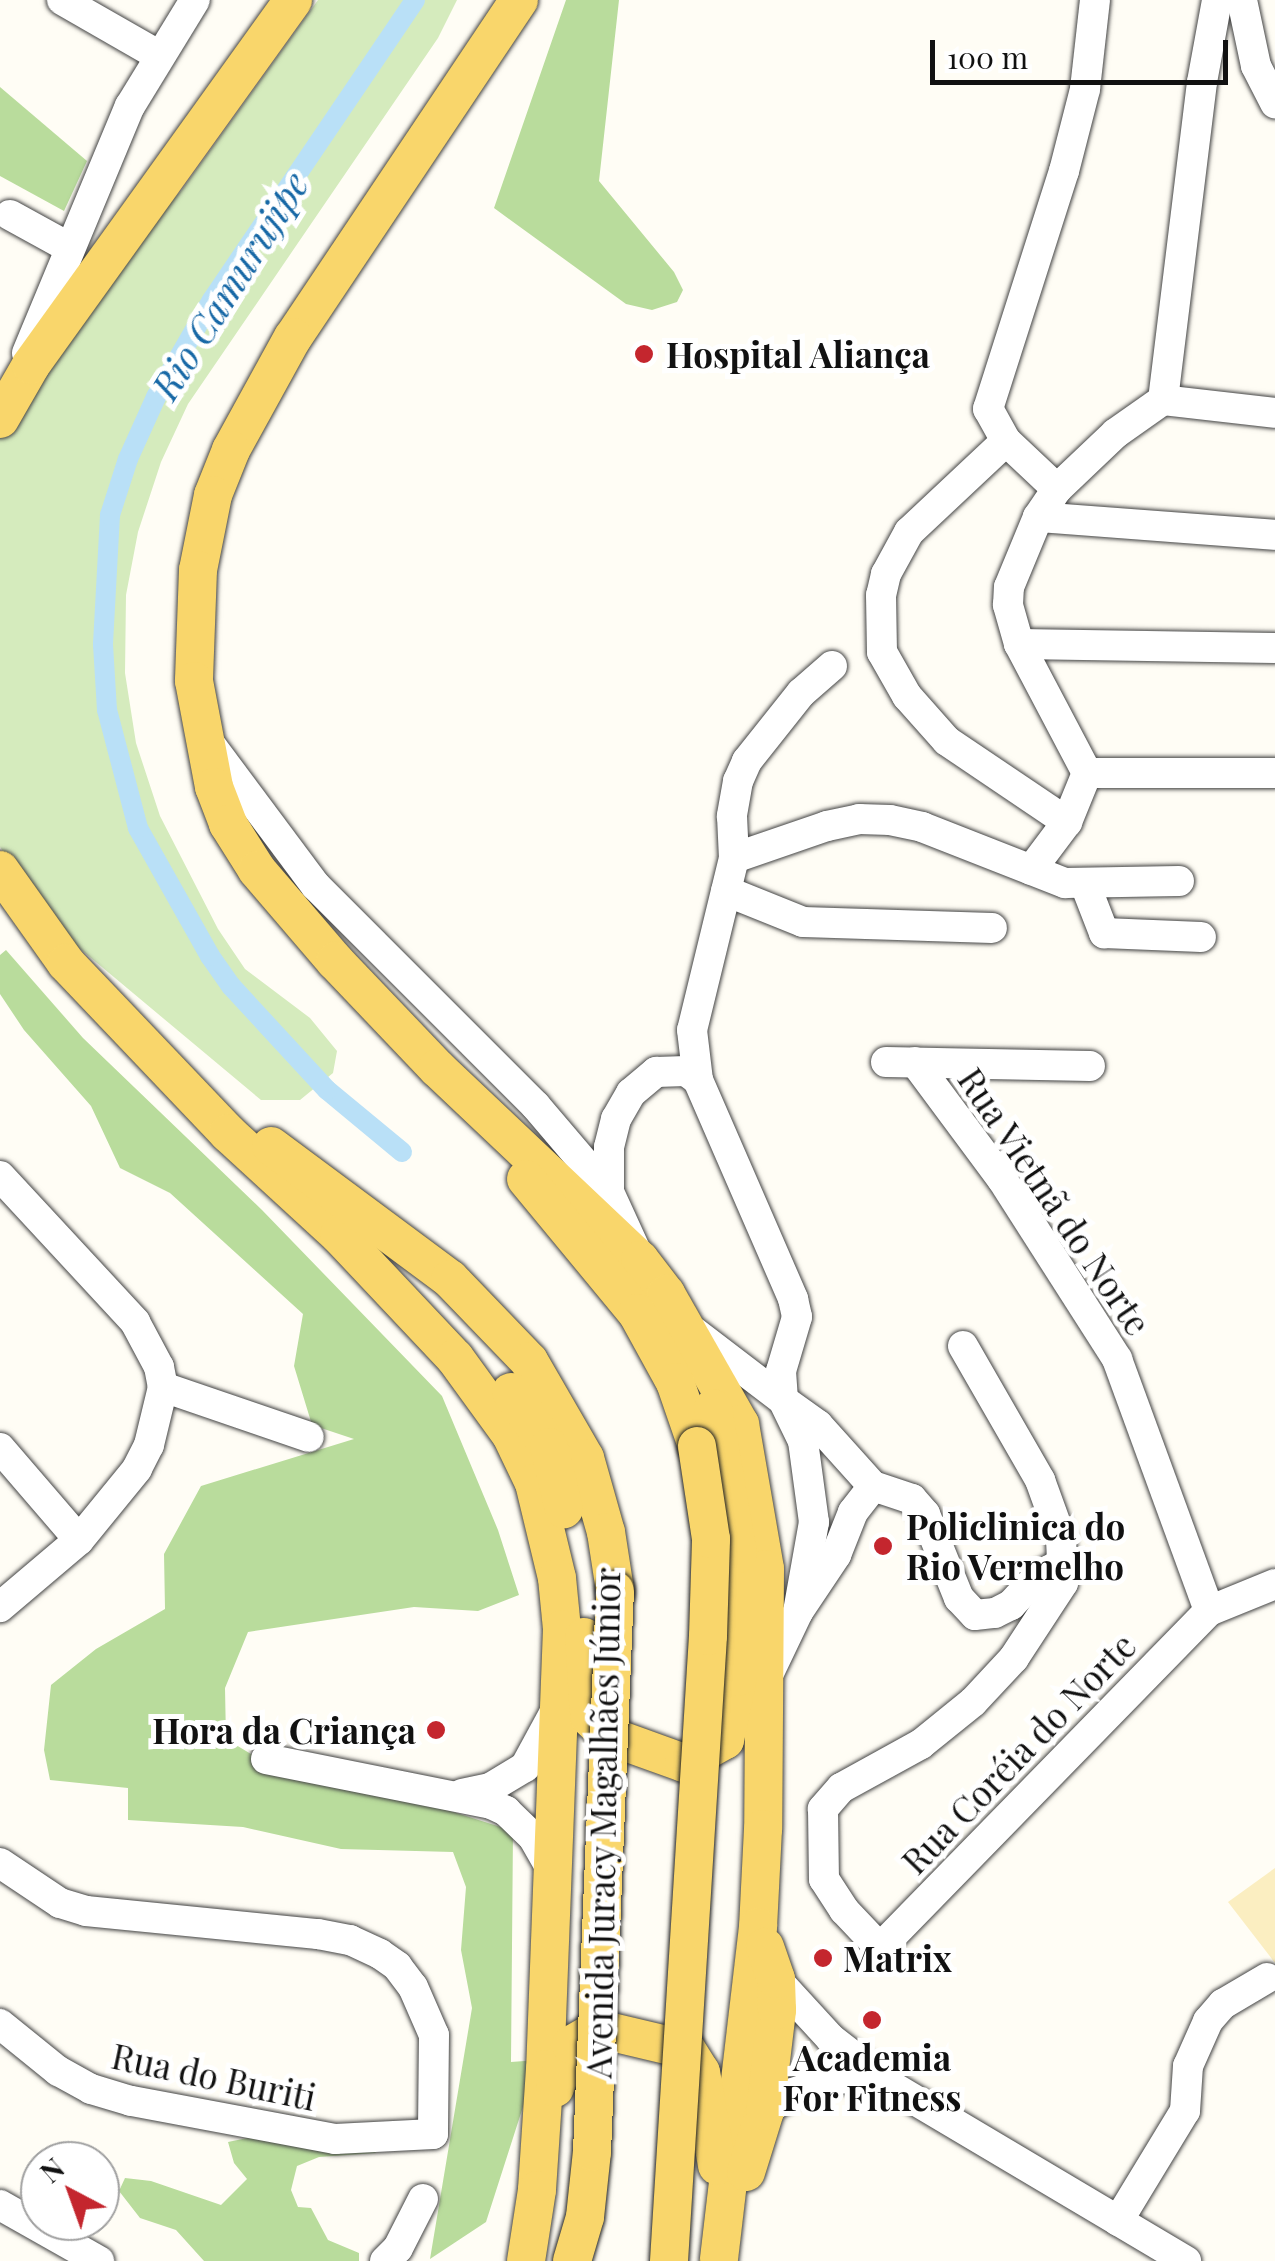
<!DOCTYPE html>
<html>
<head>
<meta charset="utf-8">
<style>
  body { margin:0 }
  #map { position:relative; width:1275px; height:2261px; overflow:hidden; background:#fffdf5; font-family:"Playfair Display",serif }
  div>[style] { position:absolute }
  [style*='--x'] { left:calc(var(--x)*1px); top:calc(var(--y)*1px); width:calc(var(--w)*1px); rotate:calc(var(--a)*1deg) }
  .green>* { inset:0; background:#d5ebbd }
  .forest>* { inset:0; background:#b9dc9c }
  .sand>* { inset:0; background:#fbeec1 }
  .canal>* { height:20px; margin:-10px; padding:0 10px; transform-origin:10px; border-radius:10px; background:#b9e0f7 }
  .roads { filter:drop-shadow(0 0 2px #444) drop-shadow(0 0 2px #444) }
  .minor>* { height:30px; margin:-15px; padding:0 15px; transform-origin:15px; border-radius:15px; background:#fff }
  .major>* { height:38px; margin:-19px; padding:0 19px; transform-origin:19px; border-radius:19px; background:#f9d66b }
  .bridges { filter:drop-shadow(0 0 2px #222) drop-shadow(0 0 2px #222) }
  .major-bridge>* { height:38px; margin:-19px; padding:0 19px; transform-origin:19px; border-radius:19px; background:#f9d66b }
  .dots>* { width:28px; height:28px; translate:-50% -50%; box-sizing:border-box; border:5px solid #fff; border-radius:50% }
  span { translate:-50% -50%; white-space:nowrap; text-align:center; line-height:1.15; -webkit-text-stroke:10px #fff; paint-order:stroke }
  .poi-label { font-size:35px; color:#111; font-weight:700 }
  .left { translate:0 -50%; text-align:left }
  .right { translate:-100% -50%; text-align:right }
  .street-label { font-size:35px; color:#111 }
  .water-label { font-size:38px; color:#1768a6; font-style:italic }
  .north { position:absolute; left:20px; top:2141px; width:100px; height:100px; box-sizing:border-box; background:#fff; border:2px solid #a0a0a0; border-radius:50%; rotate:319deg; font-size:28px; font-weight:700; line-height:40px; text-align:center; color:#111 }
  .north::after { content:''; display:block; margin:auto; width:35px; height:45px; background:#c4262e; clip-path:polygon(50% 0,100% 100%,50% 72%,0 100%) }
  .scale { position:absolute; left:930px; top:40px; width:298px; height:45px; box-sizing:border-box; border:5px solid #111; border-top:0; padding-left:12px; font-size:30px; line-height:35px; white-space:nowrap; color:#111; -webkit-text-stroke:8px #fff; paint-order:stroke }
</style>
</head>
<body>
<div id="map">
  <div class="green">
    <div style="clip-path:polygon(318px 0,457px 0,438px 38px,188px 404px,161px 462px,138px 532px,126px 595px,125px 673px,136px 743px,160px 816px,218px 929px,245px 969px,310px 1018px,337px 1051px,333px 1073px,300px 1100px,261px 1100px,60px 932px,0 847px,0 412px,10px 381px,181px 191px)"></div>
  </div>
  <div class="forest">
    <div style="clip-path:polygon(566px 0,619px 0,599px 181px,674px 272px,683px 290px,677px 302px,652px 310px,626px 304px,494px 208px)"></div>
    <div style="clip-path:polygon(0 87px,87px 161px,64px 211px,0 176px)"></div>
    <div style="clip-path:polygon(6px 950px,83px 1038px,262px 1210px,442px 1396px,498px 1530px,519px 1595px,478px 1611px,414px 1607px,248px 1632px,225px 1688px,226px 1739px,266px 1763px,419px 1801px,513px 1831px,511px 2062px,538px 2060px,486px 2222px,430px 2259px,472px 2008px,461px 1950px,466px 1887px,453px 1852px,341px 1849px,243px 1827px,128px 1820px,128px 1788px,50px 1780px,44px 1750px,51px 1685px,96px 1649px,165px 1609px,164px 1554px,201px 1486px,354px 1439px,312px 1425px,294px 1366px,303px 1314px,170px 1193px,120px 1168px,91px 1106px,24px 1030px,0 994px,0 955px)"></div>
    <div style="clip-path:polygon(252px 2137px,365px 2143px,376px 2153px,319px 2157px,297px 2166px,291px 2190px,298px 2207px,311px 2208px,328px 2240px,359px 2253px,359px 2261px,204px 2261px,176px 2230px,140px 2218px,119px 2191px,125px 2178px,151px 2181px,221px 2205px,247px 2179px,234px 2163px,228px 2142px)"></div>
  </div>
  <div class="sand">
    <div style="clip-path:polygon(1275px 1868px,1275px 1963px,1228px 1902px)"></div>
  </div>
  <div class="canal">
    <div style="--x:402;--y:1152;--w:97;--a:-140.4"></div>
    <div style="--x:327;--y:1090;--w:142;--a:-132.7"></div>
    <div style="--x:231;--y:986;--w:37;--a:-125"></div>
    <div style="--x:210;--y:956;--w:147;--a:-119.4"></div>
    <div style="--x:138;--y:828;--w:122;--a:-104.7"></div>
    <div style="--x:107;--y:710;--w:66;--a:-93.5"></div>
    <div style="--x:103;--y:644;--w:129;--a:-86.9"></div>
    <div style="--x:110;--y:515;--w:59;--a:-72.2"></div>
    <div style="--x:128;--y:459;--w:68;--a:-65.7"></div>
    <div style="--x:156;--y:397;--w:112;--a:-60"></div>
    <div style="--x:212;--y:300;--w:362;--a:-55.9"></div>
  </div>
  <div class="roads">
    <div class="minor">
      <div style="--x:62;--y:0;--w:111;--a:29.8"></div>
      <div style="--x:1242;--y:0;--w:67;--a:78"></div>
      <div style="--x:1256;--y:66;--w:42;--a:62.8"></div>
      <div style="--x:10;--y:215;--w:68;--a:28.8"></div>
      <div style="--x:27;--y:353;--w:268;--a:-67.4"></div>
      <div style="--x:130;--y:106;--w:124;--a:-58.5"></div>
      <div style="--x:1163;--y:400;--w:320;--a:-83"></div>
      <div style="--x:1202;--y:82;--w:83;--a:-79.6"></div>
      <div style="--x:1163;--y:400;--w:113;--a:6.6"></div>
      <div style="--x:1006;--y:441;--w:133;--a:136.8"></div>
      <div style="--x:909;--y:532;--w:48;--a:118.7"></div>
      <div style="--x:886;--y:574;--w:22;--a:103"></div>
      <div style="--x:881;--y:595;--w:57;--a:89"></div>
      <div style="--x:882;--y:652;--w:51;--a:60.4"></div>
      <div style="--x:907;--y:696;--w:60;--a:48.4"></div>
      <div style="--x:947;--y:741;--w:145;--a:34"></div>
      <div style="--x:1057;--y:489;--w:70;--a:-136.7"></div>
      <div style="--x:1006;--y:441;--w:37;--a:-119"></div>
      <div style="--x:988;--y:409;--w:250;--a:-72.3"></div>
      <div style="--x:1064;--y:171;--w:85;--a:-75.6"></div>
      <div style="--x:1085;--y:89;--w:90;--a:-83.6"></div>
      <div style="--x:1038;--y:517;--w:238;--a:4.3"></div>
      <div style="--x:1019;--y:644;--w:256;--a:0.9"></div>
      <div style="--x:832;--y:666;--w:41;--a:138.9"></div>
      <div style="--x:801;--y:693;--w:87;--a:128.5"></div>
      <div style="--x:747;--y:761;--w:22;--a:114"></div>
      <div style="--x:738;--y:781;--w:36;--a:100"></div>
      <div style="--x:732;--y:816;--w:42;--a:87.3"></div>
      <div style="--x:734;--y:858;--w:177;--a:103.7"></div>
      <div style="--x:692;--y:1030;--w:50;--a:83.2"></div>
      <div style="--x:698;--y:1080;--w:239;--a:66.5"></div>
      <div style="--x:793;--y:1299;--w:18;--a:77"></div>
      <div style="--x:797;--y:1317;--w:56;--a:106.5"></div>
      <div style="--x:781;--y:1371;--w:29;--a:86"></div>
      <div style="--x:783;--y:1400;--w:43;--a:35.5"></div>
      <div style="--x:818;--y:1425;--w:82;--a:48"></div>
      <div style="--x:873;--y:1486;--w:41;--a:18.4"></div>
      <div style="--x:912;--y:1499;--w:20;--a:49"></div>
      <div style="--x:925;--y:1514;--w:91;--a:68"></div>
      <div style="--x:959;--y:1598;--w:23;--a:47"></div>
      <div style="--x:975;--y:1615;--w:20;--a:-6"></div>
      <div style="--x:995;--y:1613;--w:18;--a:-27"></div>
      <div style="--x:1011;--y:1605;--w:38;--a:-47"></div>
      <div style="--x:1037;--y:1577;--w:31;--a:-29"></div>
      <div style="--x:210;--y:744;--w:177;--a:53.3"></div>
      <div style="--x:316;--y:886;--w:310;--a:45"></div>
      <div style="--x:535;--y:1105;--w:114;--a:49.6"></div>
      <div style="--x:609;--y:1192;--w:63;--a:65.5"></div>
      <div style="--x:1087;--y:773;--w:188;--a:0"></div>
      <div style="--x:734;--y:858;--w:98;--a:-19"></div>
      <div style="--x:827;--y:826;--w:33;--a:-12"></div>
      <div style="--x:859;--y:819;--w:31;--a:2"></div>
      <div style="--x:890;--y:820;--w:33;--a:12"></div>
      <div style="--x:922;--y:827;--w:154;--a:21.4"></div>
      <div style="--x:1065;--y:883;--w:114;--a:-1"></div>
      <div style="--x:1031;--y:870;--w:60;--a:-53.1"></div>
      <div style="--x:1067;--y:822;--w:53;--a:-67.8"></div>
      <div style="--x:1087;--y:773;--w:146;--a:-117.8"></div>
      <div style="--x:1019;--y:644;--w:41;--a:-105.8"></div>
      <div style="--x:1008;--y:605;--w:18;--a:-87"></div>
      <div style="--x:1009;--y:587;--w:76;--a:-67.5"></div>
      <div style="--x:1038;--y:517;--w:34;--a:-56"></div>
      <div style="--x:1057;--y:489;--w:81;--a:-43.5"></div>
      <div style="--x:1116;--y:433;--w:57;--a:-35.1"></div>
      <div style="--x:1085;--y:884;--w:53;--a:68.8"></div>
      <div style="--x:1104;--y:933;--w:97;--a:2.4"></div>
      <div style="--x:726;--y:891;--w:83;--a:21.9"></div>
      <div style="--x:803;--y:922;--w:189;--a:1.8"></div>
      <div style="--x:886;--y:1062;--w:204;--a:1.1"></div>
      <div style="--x:915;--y:1062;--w:146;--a:53.4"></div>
      <div style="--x:1002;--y:1179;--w:214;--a:57.4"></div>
      <div style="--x:1117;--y:1359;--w:268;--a:69.9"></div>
      <div style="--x:0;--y:1176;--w:199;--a:47.2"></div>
      <div style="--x:135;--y:1322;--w:51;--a:61.9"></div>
      <div style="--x:159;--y:1367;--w:20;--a:79"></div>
      <div style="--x:163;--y:1387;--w:60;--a:103.6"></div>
      <div style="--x:149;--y:1445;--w:27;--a:117"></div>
      <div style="--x:137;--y:1469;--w:92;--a:129.2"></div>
      <div style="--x:79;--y:1540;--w:104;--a:139.7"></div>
      <div style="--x:609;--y:1192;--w:45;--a:-90"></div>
      <div style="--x:609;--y:1147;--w:29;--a:-76"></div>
      <div style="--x:616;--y:1119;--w:30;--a:-60"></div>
      <div style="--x:631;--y:1093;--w:33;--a:-40"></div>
      <div style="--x:656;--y:1072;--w:30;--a:-2"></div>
      <div style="--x:686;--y:1071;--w:15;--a:37"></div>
      <div style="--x:694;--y:1332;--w:112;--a:37.4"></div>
      <div style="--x:783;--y:1400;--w:46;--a:64"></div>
      <div style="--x:803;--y:1441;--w:82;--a:82.3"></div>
      <div style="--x:814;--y:1522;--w:91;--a:100.1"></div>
      <div style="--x:963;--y:1346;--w:155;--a:60.1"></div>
      <div style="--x:1040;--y:1480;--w:62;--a:70.1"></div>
      <div style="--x:1061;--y:1538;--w:45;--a:87.5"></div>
      <div style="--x:1063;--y:1583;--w:90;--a:123.2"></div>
      <div style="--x:1014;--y:1658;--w:60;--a:133"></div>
      <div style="--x:973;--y:1702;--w:67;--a:141.1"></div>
      <div style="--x:921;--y:1744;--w:91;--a:151.2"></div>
      <div style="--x:841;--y:1788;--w:28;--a:131"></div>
      <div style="--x:823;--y:1809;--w:70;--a:89.2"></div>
      <div style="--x:824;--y:1879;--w:37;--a:57"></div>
      <div style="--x:844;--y:1910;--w:52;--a:46.5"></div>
      <div style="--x:880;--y:1948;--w:471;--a:-45.7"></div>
      <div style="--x:1209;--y:1611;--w:71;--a:-22.2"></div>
      <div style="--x:163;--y:1387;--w:154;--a:18.9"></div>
      <div style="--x:0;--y:1448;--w:121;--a:49.3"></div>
      <div style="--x:766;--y:1679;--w:74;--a:-64.5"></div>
      <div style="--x:798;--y:1612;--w:69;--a:-56.3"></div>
      <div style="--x:836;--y:1555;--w:46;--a:-68.4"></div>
      <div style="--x:853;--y:1512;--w:33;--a:-52"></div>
      <div style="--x:266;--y:1759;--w:229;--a:11.3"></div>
      <div style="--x:491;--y:1804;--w:17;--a:25"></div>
      <div style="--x:506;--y:1811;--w:37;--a:44"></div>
      <div style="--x:533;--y:1837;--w:40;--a:60.3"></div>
      <div style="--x:462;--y:1794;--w:29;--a:-12"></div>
      <div style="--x:490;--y:1788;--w:41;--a:-31"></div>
      <div style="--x:525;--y:1767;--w:65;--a:-61.5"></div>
      <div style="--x:0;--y:1863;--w:72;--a:33.7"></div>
      <div style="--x:60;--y:1903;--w:27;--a:17"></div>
      <div style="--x:86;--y:1911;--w:233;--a:5.7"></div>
      <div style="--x:318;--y:1934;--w:33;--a:11"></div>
      <div style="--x:350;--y:1940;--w:33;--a:25"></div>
      <div style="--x:380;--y:1954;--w:21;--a:35"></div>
      <div style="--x:397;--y:1966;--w:26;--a:53"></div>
      <div style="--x:413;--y:1987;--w:52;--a:66.4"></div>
      <div style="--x:434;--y:2035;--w:99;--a:90.6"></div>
      <div style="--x:433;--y:2134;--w:98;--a:177.1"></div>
      <div style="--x:335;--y:2139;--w:208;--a:-169.4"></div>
      <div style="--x:131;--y:2101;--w:42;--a:-163.3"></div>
      <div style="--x:91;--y:2089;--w:38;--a:-151"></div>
      <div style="--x:58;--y:2071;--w:75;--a:-141"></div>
      <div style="--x:776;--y:1979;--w:80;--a:47.5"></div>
      <div style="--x:830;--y:2038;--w:80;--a:37.9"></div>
      <div style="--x:893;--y:2087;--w:341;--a:30.7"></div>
      <div style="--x:765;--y:2111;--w:33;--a:-33"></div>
      <div style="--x:793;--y:2093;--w:40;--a:-18.9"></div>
      <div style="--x:831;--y:2080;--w:17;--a:-7"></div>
      <div style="--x:848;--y:2078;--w:39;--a:10"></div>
      <div style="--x:0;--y:2205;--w:114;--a:29.5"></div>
      <div style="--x:1118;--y:2221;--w:129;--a:-58.7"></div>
      <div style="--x:1185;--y:2111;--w:45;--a:-86.2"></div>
      <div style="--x:1188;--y:2066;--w:49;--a:-66"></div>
      <div style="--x:1208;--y:2021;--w:23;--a:-49"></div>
      <div style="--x:1223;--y:2004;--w:51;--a:-30.6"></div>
      <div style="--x:385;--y:2261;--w:18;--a:-45"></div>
      <div style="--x:398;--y:2248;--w:55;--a:-63"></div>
    </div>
    <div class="major">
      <div style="--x:519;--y:0;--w:406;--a:123.8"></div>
      <div style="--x:293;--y:337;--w:129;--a:118.8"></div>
      <div style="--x:231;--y:450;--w:48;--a:111.8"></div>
      <div style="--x:213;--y:495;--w:76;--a:101.3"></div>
      <div style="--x:198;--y:570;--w:111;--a:92.1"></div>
      <div style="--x:194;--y:681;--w:108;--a:79.3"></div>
      <div style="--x:214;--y:787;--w:40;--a:69"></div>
      <div style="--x:228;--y:824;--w:54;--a:57.8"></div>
      <div style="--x:257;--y:870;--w:120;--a:49.4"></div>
      <div style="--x:335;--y:961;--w:148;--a:46.4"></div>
      <div style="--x:437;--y:1068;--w:279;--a:43.4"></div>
      <div style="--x:640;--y:1260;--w:43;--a:52.6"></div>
      <div style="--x:666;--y:1294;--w:150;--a:60.4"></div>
      <div style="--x:740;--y:1424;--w:147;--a:80.2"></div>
      <div style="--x:765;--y:1569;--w:260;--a:90.4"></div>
      <div style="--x:763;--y:1829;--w:98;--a:92.9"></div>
      <div style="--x:758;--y:1927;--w:336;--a:96.7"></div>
      <div style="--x:0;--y:419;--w:62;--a:-60.1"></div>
      <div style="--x:31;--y:365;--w:449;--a:-54.3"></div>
      <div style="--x:0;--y:870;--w:114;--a:54.6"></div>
      <div style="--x:66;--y:963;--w:235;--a:46.4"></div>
      <div style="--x:228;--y:1133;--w:151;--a:42.6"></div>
      <div style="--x:339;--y:1235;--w:169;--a:46.7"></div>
      <div style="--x:455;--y:1358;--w:95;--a:54"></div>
      <div style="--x:511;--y:1435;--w:53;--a:64.4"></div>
      <div style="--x:534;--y:1483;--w:98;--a:76.4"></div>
      <div style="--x:557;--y:1578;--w:51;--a:84.4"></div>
      <div style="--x:562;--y:1629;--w:440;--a:92.2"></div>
      <div style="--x:545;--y:2069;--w:121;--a:93.8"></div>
      <div style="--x:537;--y:2190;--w:72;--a:98.8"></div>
      <div style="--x:271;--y:1146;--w:223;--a:36.6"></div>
      <div style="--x:450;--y:1279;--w:114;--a:46.1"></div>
      <div style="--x:529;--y:1361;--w:112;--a:60"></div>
      <div style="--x:585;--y:1458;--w:77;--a:74.2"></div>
      <div style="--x:606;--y:1532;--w:59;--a:81.2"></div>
      <div style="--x:526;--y:1179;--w:174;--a:50.4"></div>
      <div style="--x:637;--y:1313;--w:79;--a:61.2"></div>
      <div style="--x:675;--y:1382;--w:68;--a:71"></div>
      <div style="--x:511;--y:1392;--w:67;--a:55.4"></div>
      <div style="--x:549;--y:1447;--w:64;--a:76.4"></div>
      <div style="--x:584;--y:1637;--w:80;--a:86.4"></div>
      <div style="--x:589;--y:1717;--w:28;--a:44"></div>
      <div style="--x:609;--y:1736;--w:80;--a:19.8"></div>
      <div style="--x:684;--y:1763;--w:47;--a:-29.3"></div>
      <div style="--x:725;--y:1740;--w:64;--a:-78.3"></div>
      <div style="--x:738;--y:1677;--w:123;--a:-90"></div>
      <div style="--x:738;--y:1554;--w:148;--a:-99.7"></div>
      <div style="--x:555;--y:2088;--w:46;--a:-69.6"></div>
      <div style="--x:571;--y:2045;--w:32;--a:-30"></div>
      <div style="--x:599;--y:2029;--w:90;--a:13.4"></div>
      <div style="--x:687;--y:2050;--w:26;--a:58"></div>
      <div style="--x:701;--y:2072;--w:95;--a:80.3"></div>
      <div style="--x:746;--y:2172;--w:64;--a:-72.7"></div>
      <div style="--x:765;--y:2111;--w:102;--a:-83.2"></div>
      <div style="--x:777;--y:2010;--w:31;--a:-92"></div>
      <div style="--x:776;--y:1979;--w:34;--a:-109"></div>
    </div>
  </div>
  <div class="bridges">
    <div class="major-bridge">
      <div style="--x:572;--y:2261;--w:46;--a:-73.5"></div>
      <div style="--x:585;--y:2217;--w:65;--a:-83.9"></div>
      <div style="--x:592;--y:2152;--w:562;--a:-87.66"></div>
      <div style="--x:669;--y:2261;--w:626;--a:-86.43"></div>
      <div style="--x:708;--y:1636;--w:97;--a:-88.2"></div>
      <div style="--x:711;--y:1539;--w:94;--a:-98.6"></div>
    </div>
  </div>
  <div class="dots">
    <div style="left:644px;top:354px;background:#c4262e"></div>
    <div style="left:883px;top:1546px;background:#c4262e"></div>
    <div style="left:436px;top:1730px;background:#c4262e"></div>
    <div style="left:823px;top:1958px;background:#c4262e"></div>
    <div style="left:872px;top:2020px;background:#c4262e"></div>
  </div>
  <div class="poi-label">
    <span class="left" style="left:666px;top:354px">Hospital Aliança</span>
    <span class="left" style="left:906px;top:1546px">Policlinica do<br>Rio Vermelho</span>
    <span class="right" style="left:416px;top:1730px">Hora da Criança</span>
    <span class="left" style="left:843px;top:1958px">Matrix</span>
    <span style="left:872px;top:2077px">Academia<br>For Fitness</span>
  </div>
  <div class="street-label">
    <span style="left:1055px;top:1201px;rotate:56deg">Rua Vietnã do Norte</span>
    <span style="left:1018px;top:1753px;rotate:-46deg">Rua Coréia do Norte</span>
    <span style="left:602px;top:1823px;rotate:-89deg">Avenida Juracy Magalhães Júnior</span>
    <span style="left:214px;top:2076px;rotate:12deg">Rua do Buriti</span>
  </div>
  <div class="water-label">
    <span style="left:229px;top:285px;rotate:-58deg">Rio Camurujipe</span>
  </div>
  <div class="north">N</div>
  <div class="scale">100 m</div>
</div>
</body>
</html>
